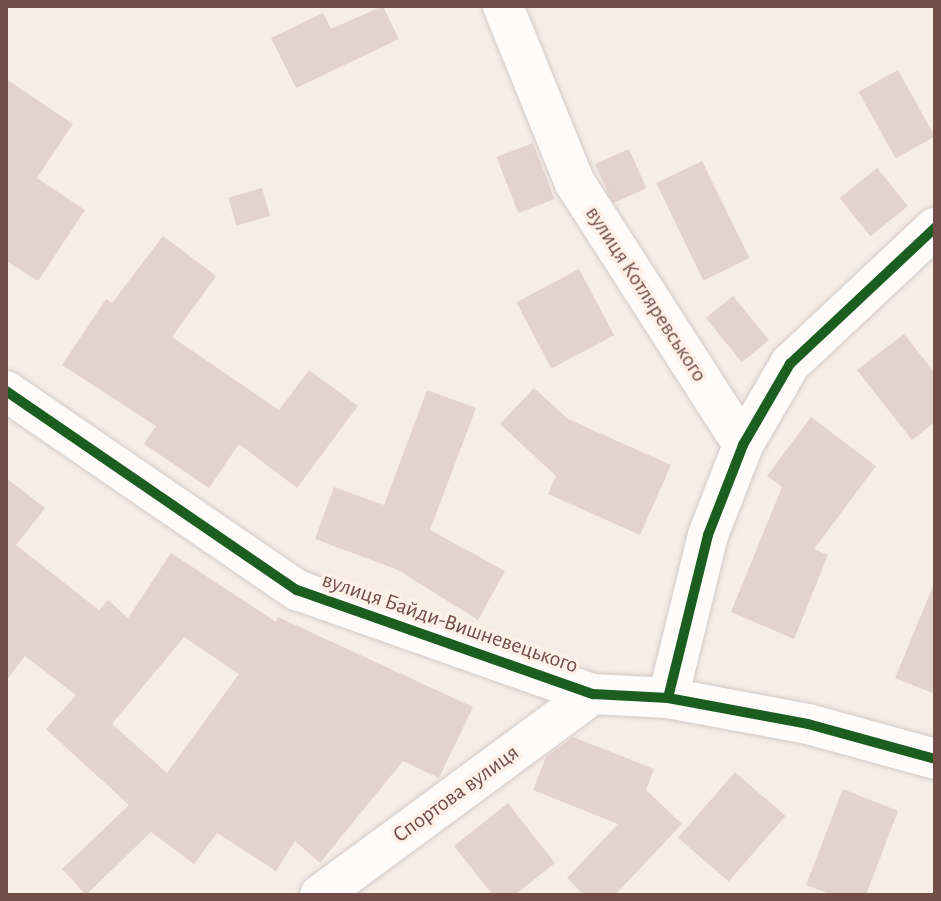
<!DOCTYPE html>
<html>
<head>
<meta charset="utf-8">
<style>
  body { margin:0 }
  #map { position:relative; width:941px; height:901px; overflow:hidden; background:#f6ede7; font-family:"Alegreya Sans",sans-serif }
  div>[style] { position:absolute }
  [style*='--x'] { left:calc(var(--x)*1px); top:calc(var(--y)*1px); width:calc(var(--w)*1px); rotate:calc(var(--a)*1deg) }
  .building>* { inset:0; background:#e2d3cf; transform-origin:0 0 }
  .roads { filter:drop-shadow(0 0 2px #d4c9c5) drop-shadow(0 0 2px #d4c9c5) }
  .minor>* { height:40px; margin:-20px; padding:0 20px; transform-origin:20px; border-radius:20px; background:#fefcfb }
  .cycleway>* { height:10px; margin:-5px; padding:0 5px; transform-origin:5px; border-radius:5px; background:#1b5e20 }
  span { translate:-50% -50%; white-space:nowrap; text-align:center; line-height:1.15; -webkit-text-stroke:7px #fff0e8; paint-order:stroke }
  .street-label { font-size:22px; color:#734e48 }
  .frame { position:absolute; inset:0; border:8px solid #734e48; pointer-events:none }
</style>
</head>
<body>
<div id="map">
  <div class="building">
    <div style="clip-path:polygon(383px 6px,399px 39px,296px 88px,271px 38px,323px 13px,331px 29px)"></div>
    <div style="left:898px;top:70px;width:76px;height:45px;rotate:61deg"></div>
    <div style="clip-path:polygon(6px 79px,73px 124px,37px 178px,85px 210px,38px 281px,6px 261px)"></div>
    <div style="left:533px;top:143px;width:60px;height:39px;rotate:69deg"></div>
    <div style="left:629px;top:149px;width:43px;height:37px;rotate:66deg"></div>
    <div style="left:702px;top:161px;width:108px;height:51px;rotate:64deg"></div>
    <div style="left:877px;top:168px;width:49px;height:48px;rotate:51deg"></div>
    <div style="left:262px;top:188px;width:29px;height:35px;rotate:74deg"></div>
    <div style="clip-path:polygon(163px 236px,216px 276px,172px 337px,279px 410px,309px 370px,358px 406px,297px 488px,239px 444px,209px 488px,144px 444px,156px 426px,62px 365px,106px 299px,112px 303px)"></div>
    <div style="left:579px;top:269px;width:75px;height:71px;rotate:62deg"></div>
    <div style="left:733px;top:296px;width:57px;height:35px;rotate:51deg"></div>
    <div style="clip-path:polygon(904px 334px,935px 373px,935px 422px,912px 440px,857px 370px)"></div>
    <div style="clip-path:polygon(534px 388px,568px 419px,671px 465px,640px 535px,548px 494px,556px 476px,500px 424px)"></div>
    <div style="clip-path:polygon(427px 390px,476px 408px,430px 530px,505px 571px,478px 620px,398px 570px,315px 539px,334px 487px,384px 505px)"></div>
    <div style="clip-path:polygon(811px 417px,876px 466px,814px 549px,828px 555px,794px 639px,731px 612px,782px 487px,767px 476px)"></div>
    <div style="clip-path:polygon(evenodd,6px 478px,45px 508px,16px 545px,99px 610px,108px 600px,128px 618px,171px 553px,276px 622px,278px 617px,473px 707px,439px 778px,403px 761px,320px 863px,295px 841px,276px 871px,217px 833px,194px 864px,151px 832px,86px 895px,62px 869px,129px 805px,46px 729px,76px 695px,25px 656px,6px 681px,6px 478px,184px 637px,239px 674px,167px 773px,112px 724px,184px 637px)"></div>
    <div style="clip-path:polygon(934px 584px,935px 584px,935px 694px,895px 678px)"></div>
    <div style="clip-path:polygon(573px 737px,654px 769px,646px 790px,682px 824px,615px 895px,584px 895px,567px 878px,618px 824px,533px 790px,546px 757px)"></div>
    <div style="left:735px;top:772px;width:67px;height:87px;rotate:41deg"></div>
    <div style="clip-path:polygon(843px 789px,898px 811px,866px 895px,833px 895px,806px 885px)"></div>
    <div style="clip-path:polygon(508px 803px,555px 863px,515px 895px,493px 895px,454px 846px)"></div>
  </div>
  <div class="roads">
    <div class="minor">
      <div style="--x:503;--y:6;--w:191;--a:67.9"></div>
      <div style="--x:575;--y:183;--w:311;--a:57.3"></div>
      <div style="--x:6;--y:391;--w:353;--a:34.4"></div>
      <div style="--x:297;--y:590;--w:314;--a:19.4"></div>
      <div style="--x:593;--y:694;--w:75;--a:3.1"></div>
      <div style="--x:668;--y:698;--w:142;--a:10.5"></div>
      <div style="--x:808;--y:724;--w:132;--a:15.4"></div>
      <div style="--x:668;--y:698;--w:168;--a:-76.2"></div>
      <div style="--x:708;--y:535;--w:97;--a:-68.7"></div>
      <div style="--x:743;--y:445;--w:94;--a:-59.9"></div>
      <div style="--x:790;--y:364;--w:199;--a:-43.2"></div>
      <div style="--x:320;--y:895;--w:339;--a:-36.4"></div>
    </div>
  </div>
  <div class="cycleway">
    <div style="--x:6;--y:391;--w:353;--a:34.4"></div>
    <div style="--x:297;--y:590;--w:314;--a:19.4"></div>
    <div style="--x:593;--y:694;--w:75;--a:3.1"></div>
    <div style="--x:668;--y:698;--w:142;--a:10.5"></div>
    <div style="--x:808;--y:724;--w:132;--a:15.4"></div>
    <div style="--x:668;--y:698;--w:168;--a:-76.2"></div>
    <div style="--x:708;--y:535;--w:97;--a:-68.7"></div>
    <div style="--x:743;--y:445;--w:94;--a:-59.9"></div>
    <div style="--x:790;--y:364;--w:199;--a:-43.2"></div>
  </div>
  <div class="street-label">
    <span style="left:646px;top:294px;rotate:57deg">вулиця Котляревського</span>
    <span style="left:450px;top:623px;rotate:19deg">вулиця Байди-Вишневецького</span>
    <span style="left:456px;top:794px;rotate:-36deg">Спортова вулиця</span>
  </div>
  <div class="frame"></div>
</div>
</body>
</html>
